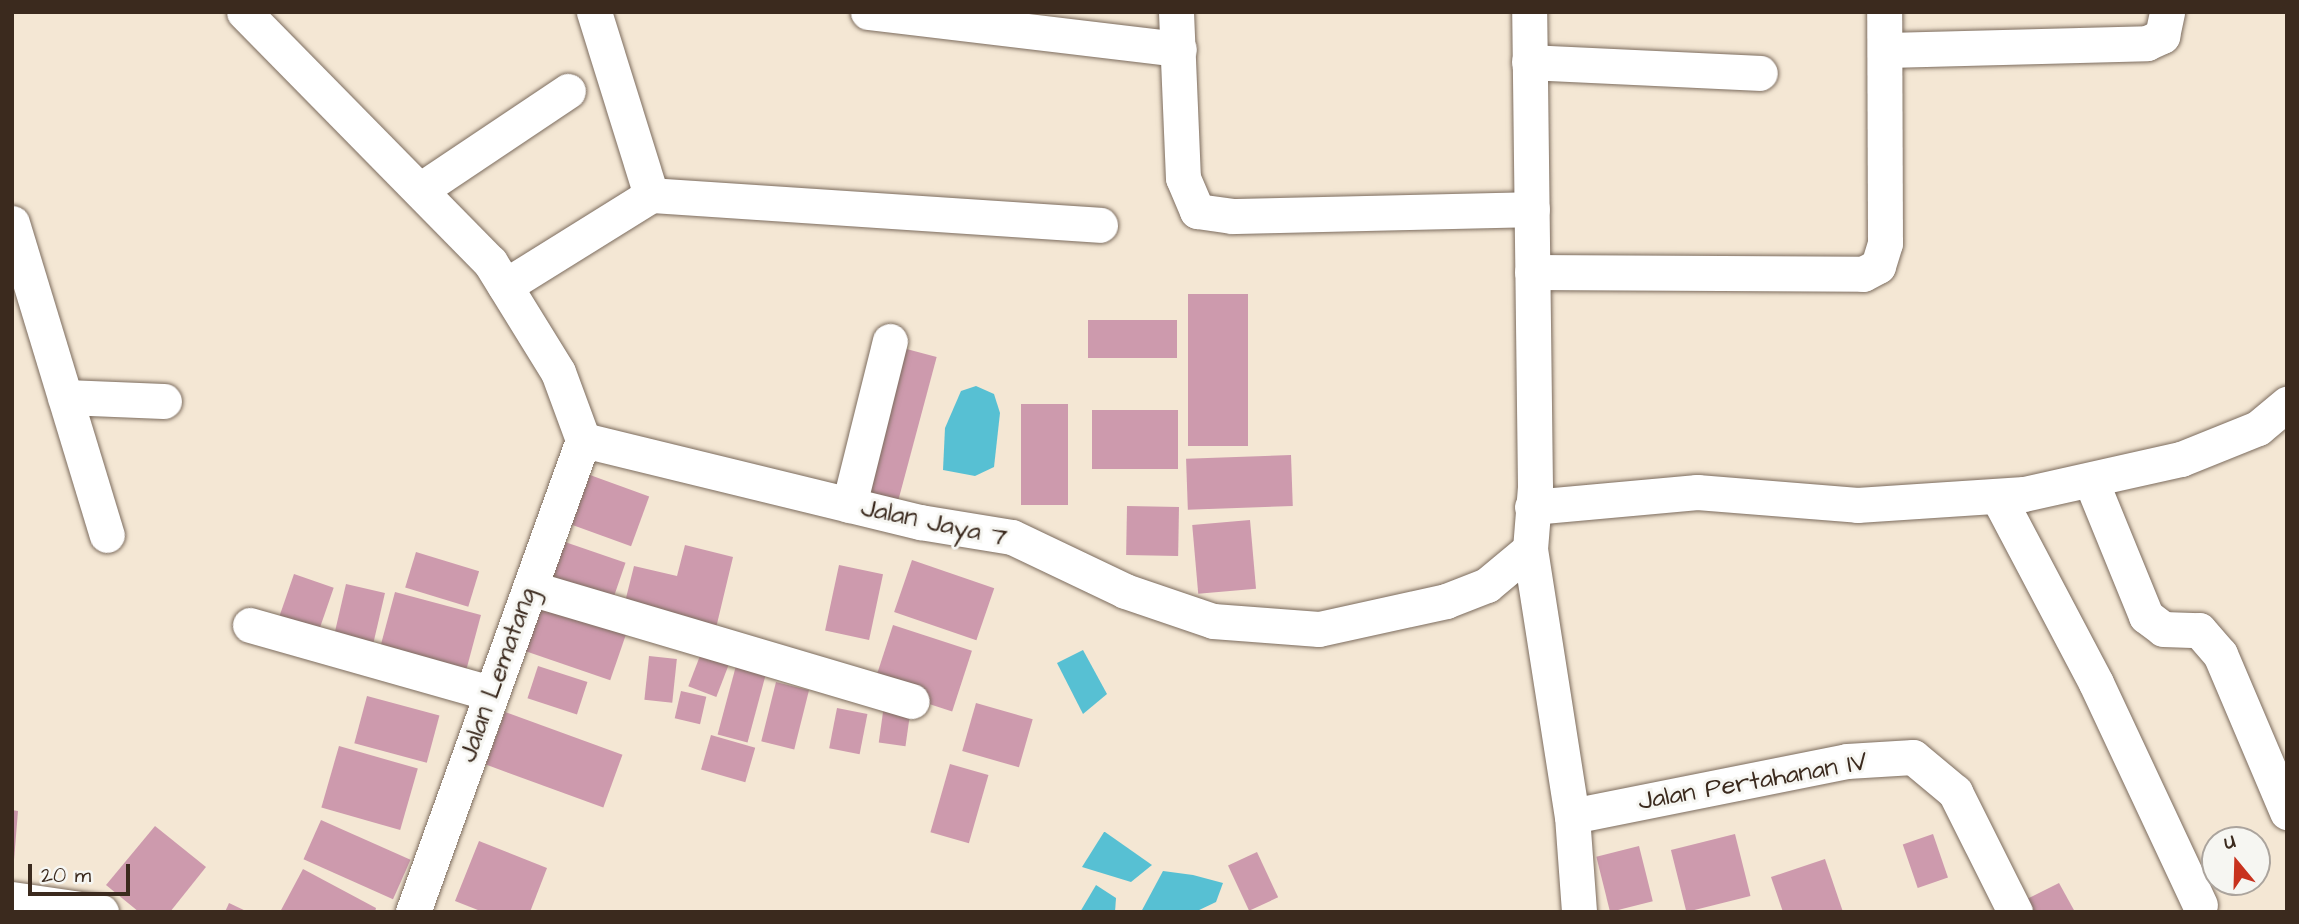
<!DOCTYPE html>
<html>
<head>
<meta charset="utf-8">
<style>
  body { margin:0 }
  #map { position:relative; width:2299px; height:924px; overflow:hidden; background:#f4e7d4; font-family:"Architects Daughter",sans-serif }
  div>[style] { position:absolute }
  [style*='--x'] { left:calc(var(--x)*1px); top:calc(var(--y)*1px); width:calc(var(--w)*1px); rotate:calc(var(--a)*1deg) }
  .water>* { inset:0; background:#57c0d3 }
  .building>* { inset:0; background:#cd9aad; transform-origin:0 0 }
  .roads { filter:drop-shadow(0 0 2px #7c6c5e) drop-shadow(0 0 2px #7c6c5e) }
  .minor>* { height:35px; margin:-17.5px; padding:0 17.5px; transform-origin:17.5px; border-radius:17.5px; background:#fff }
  span { translate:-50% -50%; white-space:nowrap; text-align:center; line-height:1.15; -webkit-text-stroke:6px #f6f6f2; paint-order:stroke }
  .street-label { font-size:26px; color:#3b2a1e }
  .frame { position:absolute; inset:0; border:14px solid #3b2a1e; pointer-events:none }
  .north { position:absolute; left:2201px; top:826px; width:70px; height:70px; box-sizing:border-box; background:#f6f6f2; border:2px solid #aba49d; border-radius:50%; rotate:341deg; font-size:19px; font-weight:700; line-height:28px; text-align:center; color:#3b2a1e }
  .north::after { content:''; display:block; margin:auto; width:24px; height:32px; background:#c8321e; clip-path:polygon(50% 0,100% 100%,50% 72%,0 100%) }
  .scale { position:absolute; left:28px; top:864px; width:102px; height:32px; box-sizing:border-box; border:4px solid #3b2a1e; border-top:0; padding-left:9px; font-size:21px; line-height:24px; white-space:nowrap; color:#3b2a1e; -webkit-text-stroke:5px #f6f6f2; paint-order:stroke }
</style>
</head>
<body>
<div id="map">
  <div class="water">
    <div style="clip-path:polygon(976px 386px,994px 394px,1000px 413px,994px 467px,975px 476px,943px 470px,945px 428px,961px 391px)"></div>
    <div style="clip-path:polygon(1083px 650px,1107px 694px,1083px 714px,1057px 663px)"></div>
    <div style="clip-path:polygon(1104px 832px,1105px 832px,1152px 865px,1131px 882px,1082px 867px)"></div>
    <div style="clip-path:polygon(1163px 871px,1193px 875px,1223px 883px,1216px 902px,1195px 912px,1141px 912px)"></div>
    <div style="clip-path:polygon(1096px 885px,1116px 898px,1115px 912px,1080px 912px)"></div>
  </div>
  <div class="building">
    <div style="left:1188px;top:294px;width:60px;height:152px"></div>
    <div style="left:1177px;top:320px;width:38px;height:89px;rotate:90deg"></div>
    <div style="left:899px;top:347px;width:39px;height:149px;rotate:15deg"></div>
    <div style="left:1021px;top:404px;width:47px;height:101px"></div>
    <div style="left:1178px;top:410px;width:59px;height:86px;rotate:90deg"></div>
    <div style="left:1291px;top:455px;width:51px;height:105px;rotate:88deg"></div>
    <div style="left:590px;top:475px;width:63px;height:53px;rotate:20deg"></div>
    <div style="left:1127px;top:506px;width:52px;height:49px;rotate:1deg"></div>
    <div style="left:1250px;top:520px;width:69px;height:58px;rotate:85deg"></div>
    <div style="left:565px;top:542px;width:64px;height:47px;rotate:19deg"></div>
    <div style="clip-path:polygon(685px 545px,733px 557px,716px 628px,624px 606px,634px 566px,677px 576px)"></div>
    <div style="left:416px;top:552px;width:66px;height:37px;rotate:17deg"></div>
    <div style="left:912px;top:560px;width:87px;height:55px;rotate:19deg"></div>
    <div style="left:839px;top:565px;width:45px;height:67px;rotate:12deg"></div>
    <div style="left:294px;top:574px;width:42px;height:45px;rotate:19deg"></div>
    <div style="left:346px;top:584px;width:40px;height:54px;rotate:13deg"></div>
    <div style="left:395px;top:592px;width:89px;height:59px;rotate:15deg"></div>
    <div style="left:543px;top:599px;width:90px;height:55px;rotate:19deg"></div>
    <div style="left:893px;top:625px;width:83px;height:64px;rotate:18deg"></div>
    <div style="left:703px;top:648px;width:30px;height:41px;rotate:21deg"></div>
    <div style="left:649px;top:656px;width:28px;height:44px;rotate:6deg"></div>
    <div style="left:737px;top:662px;width:31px;height:75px;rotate:15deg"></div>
    <div style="left:538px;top:666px;width:52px;height:34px;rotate:18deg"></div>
    <div style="left:776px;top:682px;width:34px;height:61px;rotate:14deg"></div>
    <div style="left:681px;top:691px;width:26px;height:28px;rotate:13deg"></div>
    <div style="left:367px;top:696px;width:75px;height:49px;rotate:15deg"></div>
    <div style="left:885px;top:698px;width:27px;height:45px;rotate:8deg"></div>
    <div style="left:976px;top:703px;width:59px;height:50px;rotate:16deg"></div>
    <div style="left:837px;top:708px;width:31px;height:41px;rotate:11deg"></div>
    <div style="left:505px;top:712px;width:125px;height:56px;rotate:20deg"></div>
    <div style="left:711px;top:735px;width:46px;height:36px;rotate:16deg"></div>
    <div style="left:339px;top:746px;width:82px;height:64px;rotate:16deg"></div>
    <div style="left:950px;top:764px;width:40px;height:71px;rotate:16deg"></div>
    <div style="clip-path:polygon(12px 810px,18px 811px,14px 860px,12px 860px)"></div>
    <div style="left:321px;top:820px;width:98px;height:43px;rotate:24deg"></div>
    <div style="clip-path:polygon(155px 826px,206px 867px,170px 912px,139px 912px,106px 885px)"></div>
    <div style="left:1735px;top:834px;width:64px;height:66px;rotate:76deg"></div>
    <div style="left:1933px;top:834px;width:46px;height:32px;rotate:71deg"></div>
    <div style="clip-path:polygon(479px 841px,547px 868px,530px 912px,483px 912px,455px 901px)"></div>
    <div style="left:1639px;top:846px;width:57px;height:44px;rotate:76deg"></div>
    <div style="left:1257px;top:852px;width:50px;height:32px;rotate:65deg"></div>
    <div style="clip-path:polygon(1825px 859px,1843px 912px,1783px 912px,1771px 877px)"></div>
    <div style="clip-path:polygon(303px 869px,376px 908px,375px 912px,280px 912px)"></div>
    <div style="clip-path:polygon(2059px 883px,2075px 912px,2031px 912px,2025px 900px)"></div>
    <div style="clip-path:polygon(229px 903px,248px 912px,225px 912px)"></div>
  </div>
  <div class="roads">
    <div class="minor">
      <div style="--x:244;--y:12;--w:351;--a:45.5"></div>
      <div style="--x:490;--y:262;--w:129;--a:58.3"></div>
      <div style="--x:558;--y:372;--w:72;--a:69.8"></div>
      <div style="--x:594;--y:12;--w:192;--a:72.7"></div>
      <div style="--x:868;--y:12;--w:313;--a:6.8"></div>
      <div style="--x:1176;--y:12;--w:166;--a:87.6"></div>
      <div style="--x:1183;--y:178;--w:36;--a:67"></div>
      <div style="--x:1197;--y:211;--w:35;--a:8"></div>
      <div style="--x:1232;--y:216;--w:300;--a:-1.3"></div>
      <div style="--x:1887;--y:50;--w:260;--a:-1.5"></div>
      <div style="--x:2147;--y:43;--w:17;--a:-25"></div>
      <div style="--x:2162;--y:36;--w:25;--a:-78"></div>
      <div style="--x:1529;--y:62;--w:231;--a:2.7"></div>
      <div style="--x:420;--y:190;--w:178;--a:-33.8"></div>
      <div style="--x:12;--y:223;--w:326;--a:73.1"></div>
      <div style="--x:1532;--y:272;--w:331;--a:0.3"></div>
      <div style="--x:1863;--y:274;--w:17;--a:-28"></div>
      <div style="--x:1878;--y:266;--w:24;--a:-73"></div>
      <div style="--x:1885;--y:243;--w:231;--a:-90.2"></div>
      <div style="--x:505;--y:286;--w:172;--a:-31.9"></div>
      <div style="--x:651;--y:195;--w:450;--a:3.8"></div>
      <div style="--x:65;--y:397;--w:99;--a:2.3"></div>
      <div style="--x:583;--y:440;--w:347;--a:13.7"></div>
      <div style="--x:920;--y:522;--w:93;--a:9.3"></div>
      <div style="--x:1012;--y:537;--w:125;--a:25.5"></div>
      <div style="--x:1125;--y:591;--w:93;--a:18.8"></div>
      <div style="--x:1213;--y:621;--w:106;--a:4.3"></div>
      <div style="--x:1319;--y:629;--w:130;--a:-12.4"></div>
      <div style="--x:1446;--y:601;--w:44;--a:-21.3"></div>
      <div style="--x:1487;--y:585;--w:56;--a:-39.9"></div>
      <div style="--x:1530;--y:549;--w:62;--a:-85.4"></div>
      <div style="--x:1535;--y:487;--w:475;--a:-90.7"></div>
      <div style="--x:2091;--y:481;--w:146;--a:67.8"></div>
      <div style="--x:2146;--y:616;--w:21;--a:37"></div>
      <div style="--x:2163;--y:629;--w:36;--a:2"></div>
      <div style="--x:2199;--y:630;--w:32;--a:49"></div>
      <div style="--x:2220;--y:654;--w:172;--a:67"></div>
      <div style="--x:1998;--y:497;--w:210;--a:62.2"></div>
      <div style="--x:2096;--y:683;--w:245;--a:64.9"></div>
      <div style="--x:849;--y:505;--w:169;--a:-76"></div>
      <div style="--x:1532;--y:507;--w:166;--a:-5.2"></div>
      <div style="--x:1697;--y:492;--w:161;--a:4.6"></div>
      <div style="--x:1857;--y:505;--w:167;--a:-3.8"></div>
      <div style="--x:2024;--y:494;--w:161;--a:-12.6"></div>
      <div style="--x:2181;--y:459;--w:83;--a:-21.9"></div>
      <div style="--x:2258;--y:428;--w:38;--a:-40"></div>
      <div style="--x:1530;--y:549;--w:270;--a:81.1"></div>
      <div style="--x:1572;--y:816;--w:96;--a:85.8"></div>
      <div style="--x:530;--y:588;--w:398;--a:16.5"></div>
      <div style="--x:250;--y:625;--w:249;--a:15.8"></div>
      <div style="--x:1572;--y:816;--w:280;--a:-11.3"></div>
      <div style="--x:1847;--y:761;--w:66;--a:-3.5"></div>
      <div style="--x:1913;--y:757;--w:55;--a:39.8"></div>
      <div style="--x:1955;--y:792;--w:134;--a:63.4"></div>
      <div style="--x:12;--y:899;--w:90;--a:8.3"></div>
      <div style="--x:413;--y:912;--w:502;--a:-70.19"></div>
    </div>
  </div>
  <div class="street-label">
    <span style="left:934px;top:523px;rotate:12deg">Jalan Jaya 7</span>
    <span style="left:498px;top:675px;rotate:-70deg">Jalan Lematang</span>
    <span style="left:1753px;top:782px;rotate:-10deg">Jalan Pertahanan IV</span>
  </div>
  <div class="frame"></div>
  <div class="north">U</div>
  <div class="scale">20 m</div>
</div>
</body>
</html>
